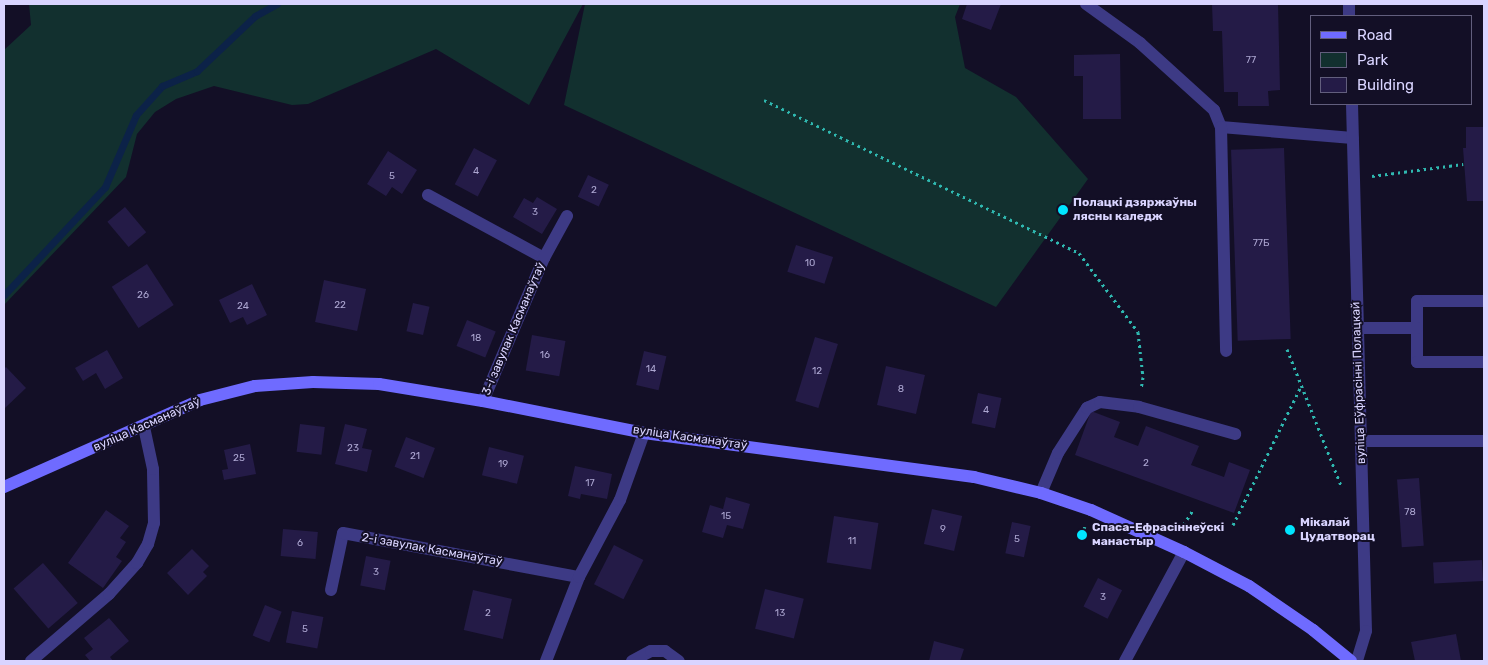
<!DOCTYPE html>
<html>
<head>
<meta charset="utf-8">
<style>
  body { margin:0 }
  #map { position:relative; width:1488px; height:665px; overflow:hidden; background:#130f26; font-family:Rubik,sans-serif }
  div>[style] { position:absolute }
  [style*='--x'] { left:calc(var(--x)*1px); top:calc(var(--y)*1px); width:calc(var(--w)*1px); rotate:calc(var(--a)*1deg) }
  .green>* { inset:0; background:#12302f }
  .stream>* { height:7px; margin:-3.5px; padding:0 3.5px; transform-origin:3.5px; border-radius:3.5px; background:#0c2248 }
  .building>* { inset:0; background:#241b47; transform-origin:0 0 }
  .path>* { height:3px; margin-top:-1.5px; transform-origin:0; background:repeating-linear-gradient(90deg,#2fb8b0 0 2.5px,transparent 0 6.5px) }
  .service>* { height:12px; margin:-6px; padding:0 6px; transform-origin:6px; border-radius:6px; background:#3d3a85 }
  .minor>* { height:12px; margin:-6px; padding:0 6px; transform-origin:6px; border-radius:6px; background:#3d3a85 }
  .secondary>* { height:12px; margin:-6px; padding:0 6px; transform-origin:6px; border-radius:6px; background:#6f6bff }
  .dots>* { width:14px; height:14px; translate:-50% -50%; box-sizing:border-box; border:2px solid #130f26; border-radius:50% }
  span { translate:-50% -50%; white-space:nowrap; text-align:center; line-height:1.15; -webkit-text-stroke:4px #130f26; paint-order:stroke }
  .number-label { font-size:10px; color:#aca6d1 }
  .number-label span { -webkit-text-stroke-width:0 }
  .poi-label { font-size:12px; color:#d9d4ff; font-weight:700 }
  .left { translate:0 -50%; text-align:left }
  .street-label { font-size:12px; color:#d9d4ff }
  .frame { position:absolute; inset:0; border:5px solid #d9d4ff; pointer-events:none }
  .legend { position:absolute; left:1310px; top:15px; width:162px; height:90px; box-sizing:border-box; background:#130f26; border:1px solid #625e7d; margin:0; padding:6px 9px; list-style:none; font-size:15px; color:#d9d4ff }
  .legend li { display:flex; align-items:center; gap:10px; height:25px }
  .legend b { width:25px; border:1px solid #625e7d }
</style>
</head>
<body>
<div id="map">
  <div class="green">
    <div style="clip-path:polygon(29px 4px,583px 4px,529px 105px,436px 49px,308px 104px,292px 105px,214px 86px,176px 99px,155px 112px,137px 134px,126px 177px,4px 305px,4px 50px,31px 25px)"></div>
    <div style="clip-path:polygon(585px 4px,960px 4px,955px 17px,965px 68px,1016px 97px,1088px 179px,996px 307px,564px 105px)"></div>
  </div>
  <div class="stream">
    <div style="--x:4;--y:295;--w:148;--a:-46.9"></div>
    <div style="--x:105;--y:187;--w:78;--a:-66.7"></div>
    <div style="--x:136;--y:115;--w:39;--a:-48"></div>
    <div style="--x:162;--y:86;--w:38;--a:-23"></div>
    <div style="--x:197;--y:71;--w:80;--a:-43.5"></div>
    <div style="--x:255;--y:16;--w:25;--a:-29"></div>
  </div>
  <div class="building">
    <div style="clip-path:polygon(967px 4px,1001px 4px,991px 30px,962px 19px)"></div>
    <div style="clip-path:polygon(1212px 4px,1278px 4px,1280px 90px,1268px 91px,1269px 106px,1238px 106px,1238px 92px,1224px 92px,1222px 31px,1213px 31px)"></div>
    <div style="clip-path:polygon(1120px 54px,1121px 119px,1083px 119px,1083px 76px,1074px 76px,1074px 55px)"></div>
    <div style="clip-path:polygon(1466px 127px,1484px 127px,1484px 201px,1467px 201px,1463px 148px,1466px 148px)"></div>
    <div style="left:474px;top:148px;width:26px;height:41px;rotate:28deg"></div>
    <div style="left:1284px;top:148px;width:191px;height:53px;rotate:88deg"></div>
    <div style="clip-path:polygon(388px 151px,417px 170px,402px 194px,392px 187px,386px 196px,367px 184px)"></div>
    <div style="left:588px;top:175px;width:23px;height:24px;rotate:25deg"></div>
    <div style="clip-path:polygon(537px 197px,557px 209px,542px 234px,513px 217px,524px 198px,533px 203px)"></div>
    <div style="left:125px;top:207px;width:33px;height:23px;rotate:50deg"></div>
    <div style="left:796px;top:245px;width:39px;height:28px;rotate:18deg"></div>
    <div style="left:147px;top:264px;width:49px;height:42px;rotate:57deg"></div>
    <div style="left:324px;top:280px;width:43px;height:43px;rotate:12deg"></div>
    <div style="clip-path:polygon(252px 284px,267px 315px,247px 325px,243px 317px,230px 323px,219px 300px)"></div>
    <div style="left:413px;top:303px;width:17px;height:29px;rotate:13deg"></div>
    <div style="left:467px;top:320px;width:31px;height:28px;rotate:22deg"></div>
    <div style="left:532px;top:335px;width:34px;height:36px;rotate:10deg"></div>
    <div style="left:815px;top:337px;width:24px;height:67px;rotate:17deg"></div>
    <div style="clip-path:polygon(107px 350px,123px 378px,105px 389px,96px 373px,83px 381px,75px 368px)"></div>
    <div style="left:644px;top:351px;width:23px;height:35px;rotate:13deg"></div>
    <div style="left:886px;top:366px;width:40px;height:40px;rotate:13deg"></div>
    <div style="clip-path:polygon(6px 367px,26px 388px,5px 408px,4px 369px)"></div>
    <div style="left:978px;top:393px;width:24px;height:31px;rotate:12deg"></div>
    <div style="clip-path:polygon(1091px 411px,1120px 422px,1114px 437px,1138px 446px,1146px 426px,1199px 446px,1191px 465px,1224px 477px,1229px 462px,1250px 470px,1234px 513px,1075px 455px)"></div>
    <div style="left:300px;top:424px;width:25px;height:28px;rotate:7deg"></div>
    <div style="clip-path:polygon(345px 424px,367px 429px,362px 448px,372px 450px,367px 472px,335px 464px)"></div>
    <div style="left:406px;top:437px;width:31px;height:32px;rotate:21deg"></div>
    <div style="clip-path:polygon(250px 444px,256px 474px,224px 480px,222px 470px,228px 469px,224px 450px)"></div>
    <div style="left:489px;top:447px;width:36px;height:29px;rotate:14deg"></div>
    <div style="clip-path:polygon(575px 466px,612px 474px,607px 499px,581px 494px,580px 499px,568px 496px)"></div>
    <div style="left:1419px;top:478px;width:68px;height:22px;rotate:86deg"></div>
    <div style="clip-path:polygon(726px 497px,750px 504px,743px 529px,727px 525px,723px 538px,702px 532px,710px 505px,723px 509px)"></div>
    <div style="left:932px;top:509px;width:31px;height:36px;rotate:13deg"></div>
    <div style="clip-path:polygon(106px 510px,129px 526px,120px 538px,126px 542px,116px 557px,122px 561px,103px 588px,68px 563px)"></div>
    <div style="left:834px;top:516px;width:45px;height:47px;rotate:9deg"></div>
    <div style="left:1012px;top:522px;width:19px;height:32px;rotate:12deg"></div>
    <div style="left:283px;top:529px;width:35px;height:27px;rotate:5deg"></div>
    <div style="left:614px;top:545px;width:33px;height:44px;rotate:27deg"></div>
    <div style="clip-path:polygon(192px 549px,209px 566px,203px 572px,207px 576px,188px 595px,167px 573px)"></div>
    <div style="left:366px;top:556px;width:25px;height:30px;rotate:11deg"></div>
    <div style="left:1482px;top:560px;width:21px;height:49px;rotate:87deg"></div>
    <div style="left:43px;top:563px;width:53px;height:39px;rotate:49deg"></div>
    <div style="left:1098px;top:578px;width:27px;height:32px;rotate:27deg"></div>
    <div style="left:765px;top:589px;width:40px;height:41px;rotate:14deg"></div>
    <div style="left:473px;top:590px;width:40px;height:41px;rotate:13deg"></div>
    <div style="left:265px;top:605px;width:18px;height:33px;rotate:22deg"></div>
    <div style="left:292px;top:611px;width:32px;height:32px;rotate:11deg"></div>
    <div style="clip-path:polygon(109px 618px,129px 641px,110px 657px,113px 661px,90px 661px,85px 655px,93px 649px,84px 638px)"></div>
    <div style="clip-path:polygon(1456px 634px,1461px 661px,1415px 661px,1411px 642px)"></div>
    <div style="clip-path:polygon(934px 641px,964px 649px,960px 661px,929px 661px)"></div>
  </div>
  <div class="path">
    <div style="--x:764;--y:100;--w:350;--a:25.9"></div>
    <div style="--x:1079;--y:253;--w:99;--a:53.2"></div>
    <div style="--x:1138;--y:332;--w:45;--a:83.7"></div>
    <div style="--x:1143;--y:377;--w:12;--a:99"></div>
    <div style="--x:1372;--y:176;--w:92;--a:-7.5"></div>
    <div style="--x:1287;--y:349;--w:149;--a:68.4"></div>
    <div style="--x:1233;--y:525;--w:155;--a:-63.9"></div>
    <div style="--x:1180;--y:530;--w:24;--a:-57"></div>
    <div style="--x:1082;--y:535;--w:9;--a:-72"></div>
  </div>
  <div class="service">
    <div style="--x:1086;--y:4;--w:67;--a:35.8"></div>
    <div style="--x:1140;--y:43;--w:100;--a:42.2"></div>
    <div style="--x:1214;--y:110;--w:18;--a:68"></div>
    <div style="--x:1221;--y:127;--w:132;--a:4.8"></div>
    <div style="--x:1221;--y:127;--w:224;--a:88.7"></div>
    <div style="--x:1484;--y:301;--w:67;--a:180"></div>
    <div style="--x:1417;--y:301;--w:61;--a:90"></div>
    <div style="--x:1417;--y:362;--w:67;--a:0"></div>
    <div style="--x:1358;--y:328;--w:59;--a:0"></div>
    <div style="--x:1361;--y:441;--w:123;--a:0"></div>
    <div style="--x:1041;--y:493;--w:43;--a:-67"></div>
    <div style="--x:1058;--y:453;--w:54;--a:-57.2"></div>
    <div style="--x:1087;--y:408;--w:14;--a:-25"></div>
    <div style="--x:1100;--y:402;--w:39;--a:7"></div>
    <div style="--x:1139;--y:407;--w:100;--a:15.7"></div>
    <div style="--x:632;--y:661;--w:21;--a:-28"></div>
    <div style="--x:651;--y:651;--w:14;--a:0"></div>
    <div style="--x:665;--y:651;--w:17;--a:36"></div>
  </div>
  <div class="minor">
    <div style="--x:1349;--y:4;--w:12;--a:90"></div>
    <div style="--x:1352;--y:104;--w:527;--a:88.48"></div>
    <div style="--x:1366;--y:631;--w:31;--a:107"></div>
    <div style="--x:428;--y:195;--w:132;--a:28.5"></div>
    <div style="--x:483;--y:401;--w:155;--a:-66.9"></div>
    <div style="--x:544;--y:258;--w:48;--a:-61.3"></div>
    <div style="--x:331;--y:590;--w:58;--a:-78.1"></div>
    <div style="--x:343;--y:533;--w:240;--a:10.6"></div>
    <div style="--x:31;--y:661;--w:103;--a:-40.7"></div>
    <div style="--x:109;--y:594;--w:42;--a:-47.9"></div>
    <div style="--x:137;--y:563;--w:22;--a:-60"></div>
    <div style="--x:148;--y:544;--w:22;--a:-74"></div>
    <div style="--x:154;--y:523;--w:54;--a:-91.1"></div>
    <div style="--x:153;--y:469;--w:43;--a:-102.1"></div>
    <div style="--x:546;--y:661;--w:90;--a:-68.6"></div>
    <div style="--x:579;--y:577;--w:87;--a:-62"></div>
    <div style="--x:620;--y:500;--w:71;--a:-70.3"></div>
    <div style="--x:1125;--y:661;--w:124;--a:-61.6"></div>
  </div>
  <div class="secondary">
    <div style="--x:4;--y:487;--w:214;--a:-23.9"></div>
    <div style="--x:200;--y:400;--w:57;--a:-14.3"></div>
    <div style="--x:255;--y:386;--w:58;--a:-3.9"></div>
    <div style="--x:313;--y:382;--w:66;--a:1.7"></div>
    <div style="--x:379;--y:384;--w:105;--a:9.3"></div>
    <div style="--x:483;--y:401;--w:164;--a:11.2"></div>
    <div style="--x:644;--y:433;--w:333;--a:7.6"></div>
    <div style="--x:974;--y:477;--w:69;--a:13.4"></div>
    <div style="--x:1041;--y:493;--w:53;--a:18.8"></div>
    <div style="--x:1091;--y:510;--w:102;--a:24.3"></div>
    <div style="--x:1184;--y:552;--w:73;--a:27.6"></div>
    <div style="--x:1249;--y:586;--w:78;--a:34.5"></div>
    <div style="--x:1313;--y:630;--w:49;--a:39.2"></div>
  </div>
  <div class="dots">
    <div style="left:1063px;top:210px;background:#00e5ff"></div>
    <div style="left:1290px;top:530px;background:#00e5ff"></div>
    <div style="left:1082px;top:535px;background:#00e5ff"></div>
  </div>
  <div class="number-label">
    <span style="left:1251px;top:61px">77</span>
    <span style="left:476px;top:172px">4</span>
    <span style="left:392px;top:177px">5</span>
    <span style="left:594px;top:191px">2</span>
    <span style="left:535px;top:213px">3</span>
    <span style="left:1261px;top:244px">77Б</span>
    <span style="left:810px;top:264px">10</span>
    <span style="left:143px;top:296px">26</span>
    <span style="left:340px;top:306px">22</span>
    <span style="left:243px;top:307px">24</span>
    <span style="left:476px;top:339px">18</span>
    <span style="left:545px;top:356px">16</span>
    <span style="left:651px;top:370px">14</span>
    <span style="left:817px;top:372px">12</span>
    <span style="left:901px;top:390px">8</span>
    <span style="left:986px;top:411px">4</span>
    <span style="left:353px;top:449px">23</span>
    <span style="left:415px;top:457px">21</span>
    <span style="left:239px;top:459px">25</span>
    <span style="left:1146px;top:464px">2</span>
    <span style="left:503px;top:465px">19</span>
    <span style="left:590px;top:484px">17</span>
    <span style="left:1410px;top:513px">78</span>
    <span style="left:726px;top:517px">15</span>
    <span style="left:943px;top:530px">9</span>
    <span style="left:1017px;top:540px">5</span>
    <span style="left:852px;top:542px">11</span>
    <span style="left:300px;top:544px">6</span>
    <span style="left:376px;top:573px">3</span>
    <span style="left:1103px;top:598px">3</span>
    <span style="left:488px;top:614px">2</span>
    <span style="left:780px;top:614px">13</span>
    <span style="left:305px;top:630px">5</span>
  </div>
  <div class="poi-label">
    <span class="left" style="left:1073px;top:210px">Полацкі дзяржаўны<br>лясны каледж</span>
    <span class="left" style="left:1300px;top:530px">Мікалай<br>Цудатворац</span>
    <span class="left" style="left:1092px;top:535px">Спаса-Ефрасіннеўскі<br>манастыр</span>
  </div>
  <div class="street-label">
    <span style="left:514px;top:329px;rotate:-67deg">3-і завулак Касманаўтаў</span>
    <span style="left:1359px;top:383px;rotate:-92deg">вуліца Еўфрасінні Полацкай</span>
    <span style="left:147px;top:425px;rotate:-24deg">вуліца Касманаўтаў</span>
    <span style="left:690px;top:438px;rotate:8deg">вуліца Касманаўтаў</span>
    <span style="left:432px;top:550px;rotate:10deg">2-і завулак Касманаўтаў</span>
  </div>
  <div class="frame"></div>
  <ul class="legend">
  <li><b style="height:6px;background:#6f6bff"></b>Road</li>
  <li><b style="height:14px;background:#12302f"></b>Park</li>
  <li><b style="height:14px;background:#241b47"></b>Building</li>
  </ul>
</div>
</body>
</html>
